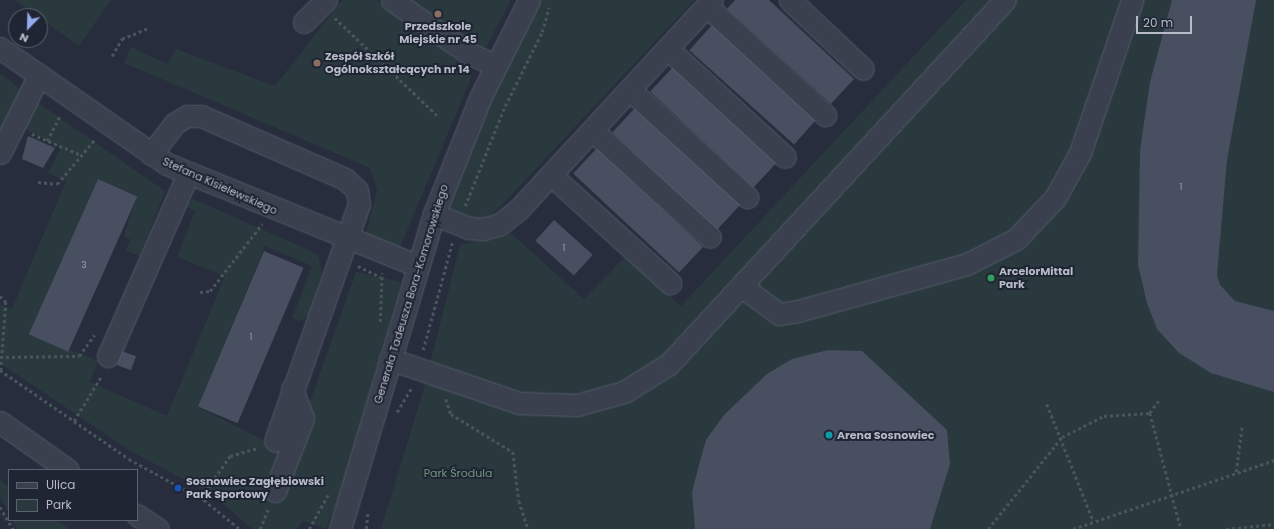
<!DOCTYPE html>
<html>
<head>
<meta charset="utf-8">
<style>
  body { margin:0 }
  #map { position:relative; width:1274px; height:529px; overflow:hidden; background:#272d3d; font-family:Poppins,sans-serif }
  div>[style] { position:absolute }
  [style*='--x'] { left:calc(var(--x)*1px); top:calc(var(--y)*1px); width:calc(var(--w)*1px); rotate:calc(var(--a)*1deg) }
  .green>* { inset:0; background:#29393e }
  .building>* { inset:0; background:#484f61; transform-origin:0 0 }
  .path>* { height:2.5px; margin-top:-1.25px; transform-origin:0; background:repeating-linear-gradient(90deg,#47565b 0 3px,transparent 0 6px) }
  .roads { filter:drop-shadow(0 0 1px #555b68) drop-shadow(0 0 1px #555b68) }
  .minor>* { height:21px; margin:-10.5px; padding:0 10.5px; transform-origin:10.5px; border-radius:10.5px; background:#3a404e }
  .dots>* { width:11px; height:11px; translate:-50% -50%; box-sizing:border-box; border:2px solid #1f2533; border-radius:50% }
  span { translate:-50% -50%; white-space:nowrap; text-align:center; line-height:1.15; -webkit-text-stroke:4px #1f2533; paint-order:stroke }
  .number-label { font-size:9px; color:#9ba0ae }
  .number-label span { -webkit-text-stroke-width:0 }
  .poi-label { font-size:11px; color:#b7bbc8; font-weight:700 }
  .left { translate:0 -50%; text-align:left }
  .street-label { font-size:11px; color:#b7bbc8 }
  .park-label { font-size:11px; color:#70977e }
  .legend { position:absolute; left:8px; top:469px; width:130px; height:52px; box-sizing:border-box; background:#1f2533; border:1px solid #5c616f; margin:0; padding:5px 7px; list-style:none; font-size:12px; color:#b7bbc8 }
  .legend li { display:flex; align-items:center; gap:8px; height:20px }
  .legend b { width:20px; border:1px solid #5c616f }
  .north { position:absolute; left:8px; top:8px; width:40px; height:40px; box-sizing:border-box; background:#1f2533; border:1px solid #5c616f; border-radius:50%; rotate:203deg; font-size:11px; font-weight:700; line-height:16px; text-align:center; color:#b7bbc8 }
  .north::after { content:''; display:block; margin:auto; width:14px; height:18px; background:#94abf0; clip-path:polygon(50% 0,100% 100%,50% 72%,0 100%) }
  .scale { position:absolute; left:1136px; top:16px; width:56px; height:18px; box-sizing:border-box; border:2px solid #b7bbc8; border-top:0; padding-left:5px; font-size:12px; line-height:14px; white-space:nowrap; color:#b7bbc8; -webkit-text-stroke:3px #1f2533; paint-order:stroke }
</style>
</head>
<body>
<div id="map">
  <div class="green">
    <div style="clip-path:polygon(15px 0,111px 0,79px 46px)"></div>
    <div style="clip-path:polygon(342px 0,377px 0,436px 42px,472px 76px,398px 252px,364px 241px,377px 190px,370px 168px,124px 63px,131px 47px,167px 64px,176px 49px,275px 86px)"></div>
    <div style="clip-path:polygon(400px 0,511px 0,486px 48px,465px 44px)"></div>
    <div style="clip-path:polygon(541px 0,694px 0,499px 208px,487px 218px,472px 220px,454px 211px,449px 203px,502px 75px)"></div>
    <div style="clip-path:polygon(966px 0,1274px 0,1274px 529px,381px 529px,423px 392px,460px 245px,512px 234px,584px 299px,625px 257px,681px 306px)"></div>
    <div style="clip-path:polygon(0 74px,23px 90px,0 143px)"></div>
    <div style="clip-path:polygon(31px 98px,165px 191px,140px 256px,125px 251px,131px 240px,124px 236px,137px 196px,98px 179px,31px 334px,98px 361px,90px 382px,167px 416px,225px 276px,177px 257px,195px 211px,184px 206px,193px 199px,318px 254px,322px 272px,308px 317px,299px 321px,292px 318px,312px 266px,265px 246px,198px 407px,299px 458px,306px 413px,356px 272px,401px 282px,340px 495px,326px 529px,303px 521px,297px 529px,252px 529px,212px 494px,132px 452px,0 363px,0 304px,12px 309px,66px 181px,48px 173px,61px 148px,18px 125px)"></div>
    <div style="clip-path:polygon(0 480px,9px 487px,9px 513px,0 497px)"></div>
    <div style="clip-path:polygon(13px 520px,56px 520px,69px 529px,17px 529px)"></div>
  </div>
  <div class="building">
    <div style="clip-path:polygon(735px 0,769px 0,854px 79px,831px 104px,727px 9px)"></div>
    <div style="clip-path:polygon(1172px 0,1256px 0,1227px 160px,1217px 275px,1220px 285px,1235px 301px,1274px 311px,1274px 392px,1211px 373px,1179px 353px,1157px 329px,1147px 303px,1138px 265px,1140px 150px,1150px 82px)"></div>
    <div style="left:712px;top:25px;width:141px;height:34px;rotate:42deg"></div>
    <div style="left:674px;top:66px;width:141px;height:35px;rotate:43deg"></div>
    <div style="left:636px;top:107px;width:143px;height:35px;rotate:43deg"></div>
    <div style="clip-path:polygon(28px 136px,55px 148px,43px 168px,22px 159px)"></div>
    <div style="left:597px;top:148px;width:145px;height:35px;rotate:43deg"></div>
    <div style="left:98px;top:179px;width:43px;height:170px;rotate:24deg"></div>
    <div style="left:554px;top:220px;width:52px;height:28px;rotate:42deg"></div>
    <div style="left:264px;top:251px;width:43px;height:169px;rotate:23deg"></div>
    <div style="clip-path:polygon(828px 350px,862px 351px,947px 430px,950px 464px,930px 529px,695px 529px,692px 492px,699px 465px,706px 440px,724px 415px,767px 374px,792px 359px)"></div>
    <div style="left:122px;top:351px;width:15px;height:15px;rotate:20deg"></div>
  </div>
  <div class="path">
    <div style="--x:335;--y:18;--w:144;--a:43.6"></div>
    <div style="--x:112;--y:56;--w:20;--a:-60"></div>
    <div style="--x:122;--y:39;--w:30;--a:-23"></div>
    <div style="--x:32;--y:134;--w:53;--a:23.2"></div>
    <div style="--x:47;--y:141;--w:30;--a:-63"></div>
    <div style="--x:38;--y:182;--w:19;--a:6"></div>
    <div style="--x:57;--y:184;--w:60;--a:-49.7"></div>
    <div style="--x:465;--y:206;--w:108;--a:-68.2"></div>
    <div style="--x:505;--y:106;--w:83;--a:-63.4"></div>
    <div style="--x:542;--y:32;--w:25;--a:-74"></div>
    <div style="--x:358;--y:266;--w:25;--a:26"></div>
    <div style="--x:200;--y:292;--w:10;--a:-6"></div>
    <div style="--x:210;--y:291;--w:85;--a:-52.2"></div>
    <div style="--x:0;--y:296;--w:8;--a:45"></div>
    <div style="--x:6;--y:302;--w:68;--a:94.2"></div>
    <div style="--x:380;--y:322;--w:49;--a:-87.7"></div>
    <div style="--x:423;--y:350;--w:111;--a:-74.8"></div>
    <div style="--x:0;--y:357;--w:79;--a:-0.7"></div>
    <div style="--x:79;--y:356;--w:26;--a:-54"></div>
    <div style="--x:0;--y:370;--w:157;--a:34.6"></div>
    <div style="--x:129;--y:459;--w:85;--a:28.7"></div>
    <div style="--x:204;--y:500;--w:46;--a:38.9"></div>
    <div style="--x:446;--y:399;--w:16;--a:72"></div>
    <div style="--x:451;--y:414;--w:73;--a:31.5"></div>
    <div style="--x:513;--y:452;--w:49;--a:83"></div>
    <div style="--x:519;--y:501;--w:29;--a:72"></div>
    <div style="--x:1159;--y:401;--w:15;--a:127"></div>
    <div style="--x:1150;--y:413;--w:120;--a:75"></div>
    <div style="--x:1047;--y:404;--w:125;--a:68.4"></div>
    <div style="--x:397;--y:412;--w:29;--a:-59"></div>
    <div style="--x:74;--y:421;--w:54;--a:-58.7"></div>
    <div style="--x:1236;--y:472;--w:46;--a:-82.6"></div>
    <div style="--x:201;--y:498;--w:51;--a:-55.4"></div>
    <div style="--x:230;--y:456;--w:29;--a:-16"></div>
    <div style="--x:0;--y:507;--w:26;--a:59"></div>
    <div style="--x:260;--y:529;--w:22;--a:-68"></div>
    <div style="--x:309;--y:529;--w:39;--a:-61"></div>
    <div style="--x:366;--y:529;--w:18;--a:-84"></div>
    <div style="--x:988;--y:529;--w:118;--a:-51.2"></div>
    <div style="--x:1062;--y:437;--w:47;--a:-26.6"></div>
    <div style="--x:1104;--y:416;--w:46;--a:-3.7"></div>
    <div style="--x:1073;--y:529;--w:213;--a:-18.9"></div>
    <div style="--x:1226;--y:529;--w:48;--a:-5.9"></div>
  </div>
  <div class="roads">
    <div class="minor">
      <div style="--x:392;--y:0;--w:93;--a:34.9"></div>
      <div style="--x:468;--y:53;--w:30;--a:24"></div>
      <div style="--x:790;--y:0;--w:100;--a:43.4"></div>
      <div style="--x:707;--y:6;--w:161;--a:42.7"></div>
      <div style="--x:304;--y:22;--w:31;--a:-45"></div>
      <div style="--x:0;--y:48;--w:203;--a:34.8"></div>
      <div style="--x:167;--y:164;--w:271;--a:22.1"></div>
      <div style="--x:668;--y:49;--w:159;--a:42.7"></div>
      <div style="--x:630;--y:90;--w:159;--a:42.4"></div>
      <div style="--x:592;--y:130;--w:159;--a:42.2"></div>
      <div style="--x:0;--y:153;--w:87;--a:-63.4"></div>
      <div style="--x:151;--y:154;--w:39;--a:-52"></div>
      <div style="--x:175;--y:123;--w:14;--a:-30"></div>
      <div style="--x:187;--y:116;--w:14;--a:0"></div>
      <div style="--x:201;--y:116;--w:157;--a:23.6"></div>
      <div style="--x:345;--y:179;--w:16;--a:43"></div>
      <div style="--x:357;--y:190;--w:14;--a:82"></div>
      <div style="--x:359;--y:204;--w:251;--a:109.5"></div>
      <div style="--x:551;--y:175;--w:161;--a:42.2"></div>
      <div style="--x:434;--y:214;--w:38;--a:22"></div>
      <div style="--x:469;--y:228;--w:14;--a:4"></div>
      <div style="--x:483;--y:229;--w:18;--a:-16"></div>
      <div style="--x:500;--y:224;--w:24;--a:-38"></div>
      <div style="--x:519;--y:209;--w:284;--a:-47.3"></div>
      <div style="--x:741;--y:286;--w:47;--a:36.4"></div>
      <div style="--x:779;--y:314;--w:19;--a:-9"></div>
      <div style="--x:798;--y:311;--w:175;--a:-15.5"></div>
      <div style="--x:967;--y:264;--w:55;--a:-27"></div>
      <div style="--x:1016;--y:239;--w:57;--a:-46.4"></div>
      <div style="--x:1055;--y:198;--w:51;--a:-60.9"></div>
      <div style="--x:1080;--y:153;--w:162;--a:-71.2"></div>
      <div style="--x:108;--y:356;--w:199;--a:-66.3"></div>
      <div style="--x:390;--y:359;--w:136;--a:18.8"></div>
      <div style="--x:519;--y:403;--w:58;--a:2"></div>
      <div style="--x:577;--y:405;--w:49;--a:-15.5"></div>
      <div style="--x:624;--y:392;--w:53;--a:-31.9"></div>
      <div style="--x:669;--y:364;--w:495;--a:-47.3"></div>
      <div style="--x:0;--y:422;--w:83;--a:35.2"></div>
      <div style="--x:275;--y:491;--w:78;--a:-69"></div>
      <div style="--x:303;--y:418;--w:31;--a:-111"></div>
      <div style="--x:137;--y:515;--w:25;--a:34"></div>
      <div style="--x:340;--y:529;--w:329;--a:-73.4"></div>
      <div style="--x:434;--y:214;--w:127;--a:-68.3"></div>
      <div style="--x:481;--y:96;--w:107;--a:-63.4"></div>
    </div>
  </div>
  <div class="dots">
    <div style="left:438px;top:14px;background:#8d6e63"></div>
    <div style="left:317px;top:63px;background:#8d6e63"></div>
    <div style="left:991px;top:278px;background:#2e9e5b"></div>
    <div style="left:829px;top:435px;background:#0f9aa8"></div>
    <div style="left:178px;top:488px;background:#1a4fb4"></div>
  </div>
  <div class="number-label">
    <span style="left:1181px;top:187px">1</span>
    <span style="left:564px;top:248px">1</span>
    <span style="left:84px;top:265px">3</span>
    <span style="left:251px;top:337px">1</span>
  </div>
  <div class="poi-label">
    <span style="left:438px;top:33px">Przedszkole<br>Miejskie nr 45</span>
    <span class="left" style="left:325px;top:63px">Zespół Szkół<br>Ogólnokształcących nr 14</span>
    <span class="left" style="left:999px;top:278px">ArcelorMittal<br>Park</span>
    <span class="left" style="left:837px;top:435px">Arena Sosnowiec</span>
    <span class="left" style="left:186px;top:488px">Sosnowiec Zagłębiowski<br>Park Sportowy</span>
  </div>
  <div class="street-label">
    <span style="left:220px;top:186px;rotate:24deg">Stefana Kisielewskiego</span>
    <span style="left:411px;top:294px;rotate:-73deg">Generała Tadeusza Bora-Komorowskiego</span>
  </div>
  <div class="park-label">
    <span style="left:458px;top:473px">Park Środula</span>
  </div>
  <ul class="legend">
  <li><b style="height:5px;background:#3a404e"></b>Ulica</li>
  <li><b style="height:11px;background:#29393e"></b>Park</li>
  </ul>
  <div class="north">N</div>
  <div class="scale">20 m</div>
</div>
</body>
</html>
